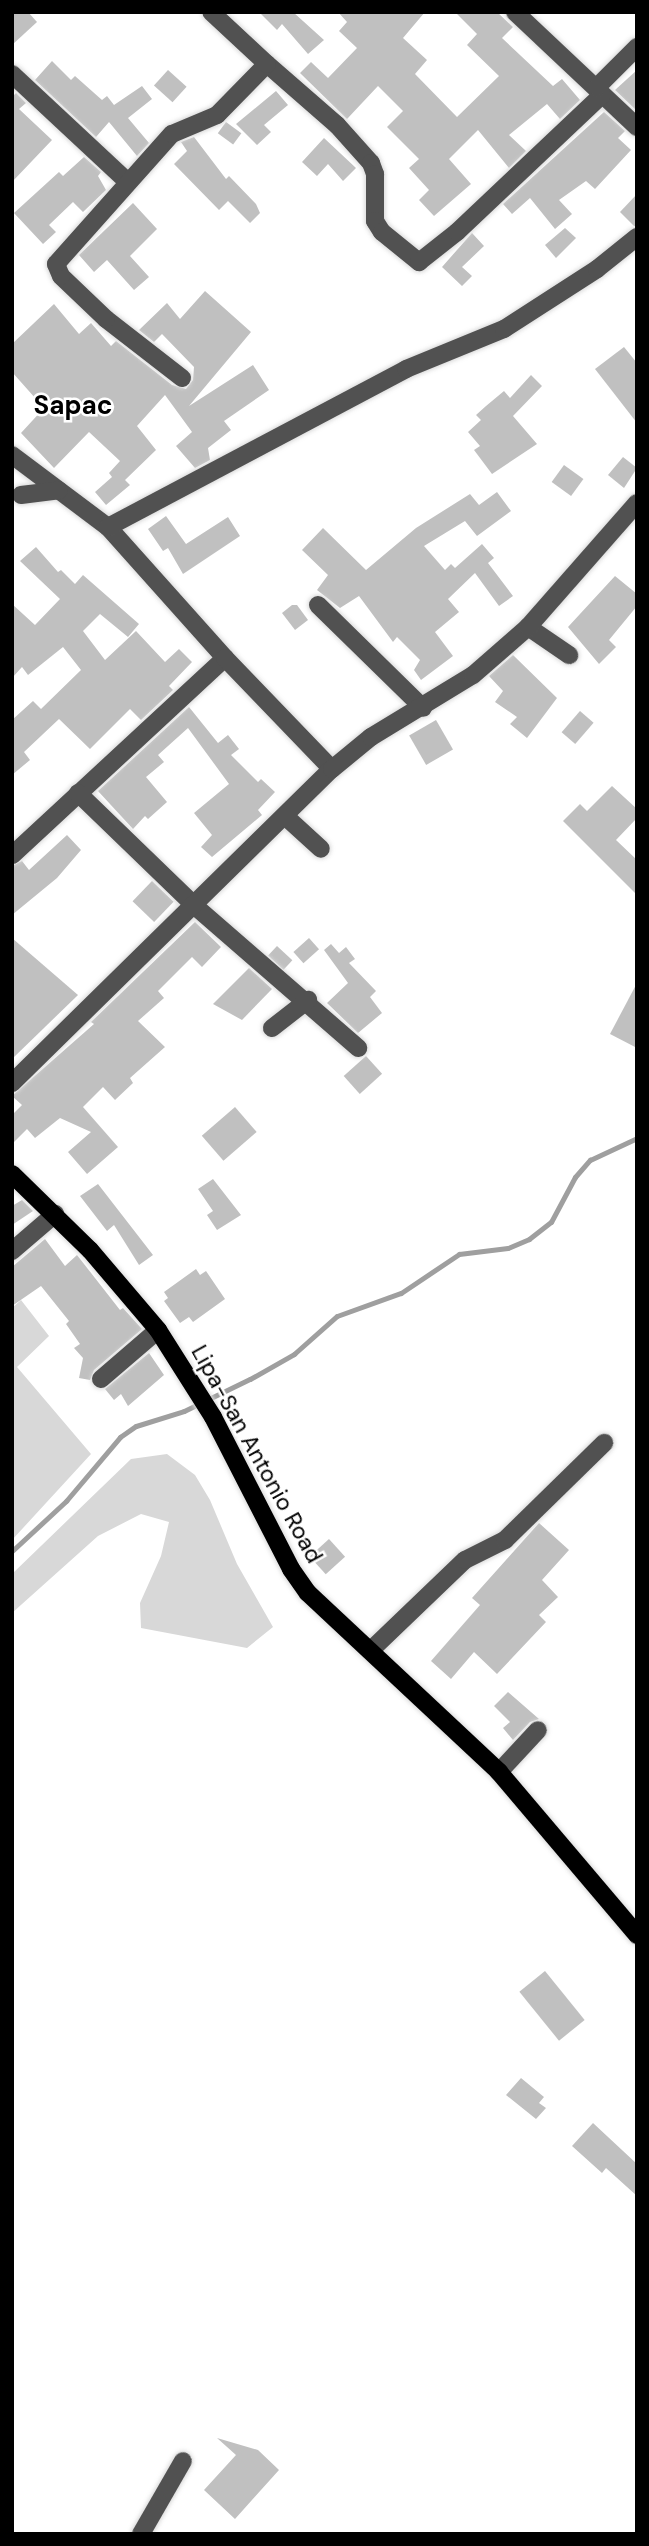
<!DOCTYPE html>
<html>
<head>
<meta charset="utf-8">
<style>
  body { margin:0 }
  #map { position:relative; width:649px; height:2546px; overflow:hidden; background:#fff; font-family:"DM Sans",sans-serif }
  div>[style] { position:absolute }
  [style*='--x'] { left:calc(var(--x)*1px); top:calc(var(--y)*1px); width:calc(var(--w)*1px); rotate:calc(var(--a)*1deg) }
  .green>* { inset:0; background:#d8d8d8 }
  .stream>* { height:5px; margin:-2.5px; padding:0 2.5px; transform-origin:2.5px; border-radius:2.5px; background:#9f9f9f }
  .building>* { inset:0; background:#c0c0c0; transform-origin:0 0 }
  .roads { filter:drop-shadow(0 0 2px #dbdbdb) drop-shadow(0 0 2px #dbdbdb) }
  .minor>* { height:18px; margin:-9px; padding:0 9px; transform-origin:9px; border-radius:9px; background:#515151 }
  .major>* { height:18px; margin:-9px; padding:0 9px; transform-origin:9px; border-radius:9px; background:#000 }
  span { translate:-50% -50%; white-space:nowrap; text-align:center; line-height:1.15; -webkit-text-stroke:5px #fff; paint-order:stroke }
  .street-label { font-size:23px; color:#000 }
  .quarter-label { font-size:26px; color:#000; font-weight:700 }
  .frame { position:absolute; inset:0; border:14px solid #000; pointer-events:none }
</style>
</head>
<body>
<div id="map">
  <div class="green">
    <div style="clip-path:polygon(21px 1300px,49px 1336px,17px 1367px,91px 1454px,12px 1540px,12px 1308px)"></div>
    <div style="clip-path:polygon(167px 1454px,195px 1475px,210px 1500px,237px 1564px,273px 1627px,247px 1648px,141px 1628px,140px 1603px,161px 1556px,169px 1522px,141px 1514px,98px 1536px,12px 1613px,12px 1574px,131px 1459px)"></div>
  </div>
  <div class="stream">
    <div style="--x:12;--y:1551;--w:74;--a:-42.8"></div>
    <div style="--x:66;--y:1501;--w:84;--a:-49.8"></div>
    <div style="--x:120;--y:1437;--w:19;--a:-35"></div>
    <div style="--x:136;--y:1426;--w:50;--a:-17.4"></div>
    <div style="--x:184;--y:1411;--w:73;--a:-25.9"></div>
    <div style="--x:250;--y:1379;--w:51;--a:-29.6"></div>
    <div style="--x:294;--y:1354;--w:57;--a:-41.5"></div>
    <div style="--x:337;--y:1316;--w:68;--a:-19.8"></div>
    <div style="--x:401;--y:1293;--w:70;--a:-33.9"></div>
    <div style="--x:459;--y:1254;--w:49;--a:-7"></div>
    <div style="--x:508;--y:1248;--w:23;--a:-23"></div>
    <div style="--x:529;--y:1239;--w:28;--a:-38"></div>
    <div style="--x:551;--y:1222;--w:51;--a:-61.9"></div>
    <div style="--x:575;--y:1177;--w:23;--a:-49"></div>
    <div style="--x:590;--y:1160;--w:52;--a:-25.1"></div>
  </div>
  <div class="building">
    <div style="clip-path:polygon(12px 12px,28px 12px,37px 22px,12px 45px)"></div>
    <div style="clip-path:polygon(259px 12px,293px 12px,324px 40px,308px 54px,282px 24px,277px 30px)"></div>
    <div style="clip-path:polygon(338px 12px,425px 12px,403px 38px,427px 60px,415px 74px,457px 117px,499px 76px,467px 45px,477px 34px,455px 12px,497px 12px,513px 27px,502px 38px,553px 86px,562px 79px,580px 100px,560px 119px,547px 104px,509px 135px,526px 151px,509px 168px,478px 130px,449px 159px,471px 184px,434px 216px,419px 200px,429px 190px,409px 168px,419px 159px,387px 127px,403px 111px,378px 86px,347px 119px,300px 73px,311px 62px,328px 78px,357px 48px,339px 31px,347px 22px)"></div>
    <div style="clip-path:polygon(52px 61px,71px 80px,75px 76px,102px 100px,107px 96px,114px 105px,142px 86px,152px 99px,128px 118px,149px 143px,137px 156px,109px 122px,96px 137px,35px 80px)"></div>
    <div style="left:168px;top:70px;width:25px;height:21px;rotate:42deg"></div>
    <div style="clip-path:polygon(637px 70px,637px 111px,615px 90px)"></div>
    <div style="clip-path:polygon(276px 91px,288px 105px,264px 125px,271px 132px,257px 145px,236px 124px)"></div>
    <div style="clip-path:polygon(16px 93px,26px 103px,19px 109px,52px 140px,12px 182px,12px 97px)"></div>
    <div style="clip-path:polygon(604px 112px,625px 131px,618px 138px,631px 150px,595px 189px,586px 181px,559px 200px,572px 214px,555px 229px,530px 198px,512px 214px,503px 204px)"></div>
    <div style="left:226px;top:122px;width:19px;height:14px;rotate:36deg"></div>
    <div style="clip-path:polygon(194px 137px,226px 179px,229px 176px,256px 204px,260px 213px,250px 223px,228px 201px,219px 210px,174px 164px,187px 151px,181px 142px)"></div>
    <div style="clip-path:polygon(324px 138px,356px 168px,343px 181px,328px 164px,317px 176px,302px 162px)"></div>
    <div style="clip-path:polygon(84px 157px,101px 172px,98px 176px,106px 190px,83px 212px,73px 202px,49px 225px,56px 232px,43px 244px,14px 213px,59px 172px,63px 176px)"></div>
    <div style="clip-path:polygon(637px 194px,637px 226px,634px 226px,620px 212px)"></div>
    <div style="clip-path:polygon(133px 203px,157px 229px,130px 256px,149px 277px,134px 290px,107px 260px,94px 272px,79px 255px)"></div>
    <div style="clip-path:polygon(565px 228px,576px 238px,556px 258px,545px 245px)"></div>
    <div style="clip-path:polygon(472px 233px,484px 246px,462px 267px,472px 276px,462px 286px,442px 267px)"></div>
    <div style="clip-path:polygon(205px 291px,251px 332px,189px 406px,253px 365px,269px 390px,224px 421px,231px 430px,208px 448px,210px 460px,195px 468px,176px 446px,192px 432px,165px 395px,137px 426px,156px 450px,125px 480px,130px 485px,106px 505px,95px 492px,112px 477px,109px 473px,120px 461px,89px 432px,54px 468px,21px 433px,44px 408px,12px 372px,12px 344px,54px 304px,79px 334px,91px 323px,111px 346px,116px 341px,172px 385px,186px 389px,193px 380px,194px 367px,162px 334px,154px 342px,139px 330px,167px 303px,180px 319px)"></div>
    <div style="clip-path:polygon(624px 347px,637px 363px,637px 423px,595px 369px)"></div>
    <div style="clip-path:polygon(531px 375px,542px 386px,513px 416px,537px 444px,492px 474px,474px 450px,480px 446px,468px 432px,481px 420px,476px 415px,486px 406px,504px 391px,510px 398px)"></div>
    <div style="clip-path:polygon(623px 457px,637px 468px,624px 488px,608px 475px)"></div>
    <div style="left:564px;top:465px;width:24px;height:21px;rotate:36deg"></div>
    <div style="clip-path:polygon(497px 492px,511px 511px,477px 536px,465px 521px,424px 546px,445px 570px,451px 564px,455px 568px,482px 544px,494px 558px,488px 563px,513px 596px,499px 606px,475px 573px,448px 599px,459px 612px,435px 632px,453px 656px,421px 680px,414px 670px,420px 660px,397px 637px,393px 642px,359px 596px,340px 608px,317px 590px,328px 575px,302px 550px,323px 528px,366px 570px,416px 528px,470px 494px,479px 505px)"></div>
    <div style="clip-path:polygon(166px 516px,186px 544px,228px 517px,240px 536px,183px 574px,168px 548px,163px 551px,148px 529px)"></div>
    <div style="clip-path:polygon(36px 547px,58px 572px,61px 570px,75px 584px,83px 575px,139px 624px,128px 637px,100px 614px,83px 631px,105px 660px,136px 631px,165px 662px,179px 649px,192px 662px,169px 686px,173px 690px,141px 720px,130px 709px,90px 749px,59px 719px,24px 752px,30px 760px,12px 775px,12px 720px,33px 701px,41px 709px,81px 670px,63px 647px,28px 675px,22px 667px,12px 678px,12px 604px,35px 625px,60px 599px,20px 561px)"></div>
    <div style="clip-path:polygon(615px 576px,637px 594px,637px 606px,609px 640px,616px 647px,599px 664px,568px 627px)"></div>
    <div style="clip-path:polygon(292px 605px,297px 605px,308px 620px,295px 630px,282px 613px)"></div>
    <div style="clip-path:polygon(513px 655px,557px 698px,527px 738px,510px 724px,517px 717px,495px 702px,503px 691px,489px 676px)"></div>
    <div style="clip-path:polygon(189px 707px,218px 743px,228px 735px,239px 749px,231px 755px,258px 782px,261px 779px,275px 792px,258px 810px,262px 815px,212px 857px,201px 847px,212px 835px,194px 813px,229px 784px,188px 728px,158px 755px,164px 762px,146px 777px,167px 802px,148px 819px,145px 816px,133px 829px,98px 791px)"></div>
    <div style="left:580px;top:711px;width:18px;height:28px;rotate:41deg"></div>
    <div style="left:436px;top:720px;width:34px;height:31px;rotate:60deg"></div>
    <div style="clip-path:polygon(612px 786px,637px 809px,637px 818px,616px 840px,637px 860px,629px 868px,637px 860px,637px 895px,563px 821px,580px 804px,587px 811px)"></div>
    <div style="clip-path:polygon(67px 835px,81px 850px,57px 878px,12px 915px,12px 866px,22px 861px,29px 870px)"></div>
    <div style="left:152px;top:881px;width:30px;height:28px;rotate:44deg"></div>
    <div style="clip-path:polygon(195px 922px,221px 947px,202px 967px,192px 957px,158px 991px,164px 998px,138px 1021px,165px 1047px,130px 1078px,133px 1083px,115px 1100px,103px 1087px,83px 1107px,118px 1147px,87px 1174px,68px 1152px,91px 1132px,60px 1118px,35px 1138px,27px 1129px,12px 1144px,12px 1115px,22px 1105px,12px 1096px,94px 1024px,91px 1022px)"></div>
    <div style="clip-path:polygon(12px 938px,78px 995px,12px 1059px)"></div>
    <div style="left:309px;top:938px;width:15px;height:21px;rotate:48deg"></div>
    <div style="clip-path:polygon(331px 944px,339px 953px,346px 947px,355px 959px,349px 963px,376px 991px,370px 997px,382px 1013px,358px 1033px,327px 1003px,348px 983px,324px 950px)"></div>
    <div style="left:277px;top:946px;width:21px;height:13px;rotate:43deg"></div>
    <div style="clip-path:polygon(249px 968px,272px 989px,242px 1020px,213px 1004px)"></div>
    <div style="clip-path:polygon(637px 983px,637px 1048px,610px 1034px)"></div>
    <div style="left:366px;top:1056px;width:24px;height:30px;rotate:48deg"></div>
    <div style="left:235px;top:1107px;width:33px;height:44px;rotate:49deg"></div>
    <div style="clip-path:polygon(213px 1179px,241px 1215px,217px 1230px,207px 1215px,213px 1211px,198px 1189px)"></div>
    <div style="clip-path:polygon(98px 1184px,153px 1255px,139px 1265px,114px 1225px,107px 1231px,80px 1196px)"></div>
    <div style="clip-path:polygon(22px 1200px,33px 1211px,12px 1225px,12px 1206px)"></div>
    <div style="clip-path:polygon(45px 1239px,65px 1266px,77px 1255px,120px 1310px,123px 1308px,142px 1329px,94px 1370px,90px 1380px,79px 1378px,83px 1358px,74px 1348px,80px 1344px,66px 1324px,69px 1321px,41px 1286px,12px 1306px,12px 1267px)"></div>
    <div style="clip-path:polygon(196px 1269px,200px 1275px,206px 1271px,225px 1299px,193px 1322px,189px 1317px,180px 1323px,164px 1301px,168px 1298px,164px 1292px)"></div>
    <div style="clip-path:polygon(149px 1353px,164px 1375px,128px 1406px,121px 1394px,114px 1400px,105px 1389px)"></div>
    <div style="clip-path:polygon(539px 1523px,569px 1550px,542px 1580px,558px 1597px,539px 1615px,546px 1622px,497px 1674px,474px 1652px,451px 1679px,431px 1661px,480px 1605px,472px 1598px)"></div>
    <div style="left:329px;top:1539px;width:24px;height:26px;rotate:48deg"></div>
    <div style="clip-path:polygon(508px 1692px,539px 1719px,530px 1722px,513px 1740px,503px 1728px,510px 1722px,494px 1706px)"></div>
    <div style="left:545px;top:1971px;width:63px;height:33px;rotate:51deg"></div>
    <div style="clip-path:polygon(521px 2078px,544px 2097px,539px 2103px,546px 2108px,536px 2119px,506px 2095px)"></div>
    <div style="clip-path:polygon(593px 2123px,637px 2164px,637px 2196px,606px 2168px,602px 2173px,572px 2146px)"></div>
    <div style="clip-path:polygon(217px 2438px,258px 2450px,279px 2470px,235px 2519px,204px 2490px,236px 2455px)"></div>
  </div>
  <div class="roads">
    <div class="minor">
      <div style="--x:515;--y:12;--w:168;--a:43.3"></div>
      <div style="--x:267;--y:64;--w:93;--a:41.1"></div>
      <div style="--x:337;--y:125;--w:51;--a:48.2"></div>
      <div style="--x:371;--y:163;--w:12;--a:70"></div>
      <div style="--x:375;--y:174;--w:47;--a:90"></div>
      <div style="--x:375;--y:221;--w:13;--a:58"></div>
      <div style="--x:382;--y:232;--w:48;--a:39"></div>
      <div style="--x:419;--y:262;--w:48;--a:-38.3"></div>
      <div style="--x:457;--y:232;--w:199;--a:-43.4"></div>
      <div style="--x:12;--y:74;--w:158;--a:43"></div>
      <div style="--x:597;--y:87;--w:57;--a:-45"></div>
      <div style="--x:182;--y:378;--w:96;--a:-142.2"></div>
      <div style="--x:106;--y:319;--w:62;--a:-136.3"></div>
      <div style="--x:61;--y:276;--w:13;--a:-113"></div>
      <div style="--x:56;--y:264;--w:174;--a:-48.3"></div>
      <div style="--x:172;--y:134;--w:49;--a:-22.9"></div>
      <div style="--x:217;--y:115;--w:71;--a:-45.6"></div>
      <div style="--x:267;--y:64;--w:76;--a:-137.1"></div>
      <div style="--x:12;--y:455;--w:120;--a:36.9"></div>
      <div style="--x:108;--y:527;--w:176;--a:48.2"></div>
      <div style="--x:225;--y:658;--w:290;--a:137.2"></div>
      <div style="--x:21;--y:495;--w:38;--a:-7"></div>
      <div style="--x:108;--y:527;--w:337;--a:-27.9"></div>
      <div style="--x:406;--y:369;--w:106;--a:-22.2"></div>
      <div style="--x:504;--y:329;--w:111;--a:-32.8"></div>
      <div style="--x:597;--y:269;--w:51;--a:-38.7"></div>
      <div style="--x:318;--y:605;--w:147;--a:44.4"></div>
      <div style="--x:528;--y:627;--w:50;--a:34.3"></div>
      <div style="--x:225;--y:658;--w:154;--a:46.1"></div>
      <div style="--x:78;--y:793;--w:164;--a:44"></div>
      <div style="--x:196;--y:907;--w:215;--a:41"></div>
      <div style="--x:286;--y:817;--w:47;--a:42.4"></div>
      <div style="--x:272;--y:1028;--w:46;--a:-37.9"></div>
      <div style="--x:12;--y:1083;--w:448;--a:-44.5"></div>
      <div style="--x:332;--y:769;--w:50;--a:-39.4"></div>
      <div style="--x:371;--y:737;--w:119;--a:-31.3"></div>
      <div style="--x:473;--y:675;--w:73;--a:-41.1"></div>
      <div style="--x:528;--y:627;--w:165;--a:-48.7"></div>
      <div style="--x:12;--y:1251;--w:57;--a:-40.7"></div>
      <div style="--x:101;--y:1379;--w:75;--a:-40.7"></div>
      <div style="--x:371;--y:1650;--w:130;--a:-43.8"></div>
      <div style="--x:465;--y:1560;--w:45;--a:-26.6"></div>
      <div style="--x:505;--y:1540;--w:139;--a:-44.4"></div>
      <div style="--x:499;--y:1772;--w:57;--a:-47.1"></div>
      <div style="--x:141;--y:2534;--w:84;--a:-60.1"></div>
    </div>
    <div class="major">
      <div style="--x:12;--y:1174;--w:109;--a:44.3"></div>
      <div style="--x:90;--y:1250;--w:105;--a:49.6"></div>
      <div style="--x:158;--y:1330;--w:103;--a:57.7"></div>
      <div style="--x:213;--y:1417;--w:171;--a:62.8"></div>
      <div style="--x:291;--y:1569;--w:29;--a:55"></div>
      <div style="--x:308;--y:1593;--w:262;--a:43.1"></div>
      <div style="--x:499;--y:1772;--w:214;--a:49.7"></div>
    </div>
  </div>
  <div class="street-label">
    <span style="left:257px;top:1454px;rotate:61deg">Lipa-San Antonio Road</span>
  </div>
  <div class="quarter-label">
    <span style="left:73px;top:406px">Sapac</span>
  </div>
  <div class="frame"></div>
</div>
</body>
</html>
